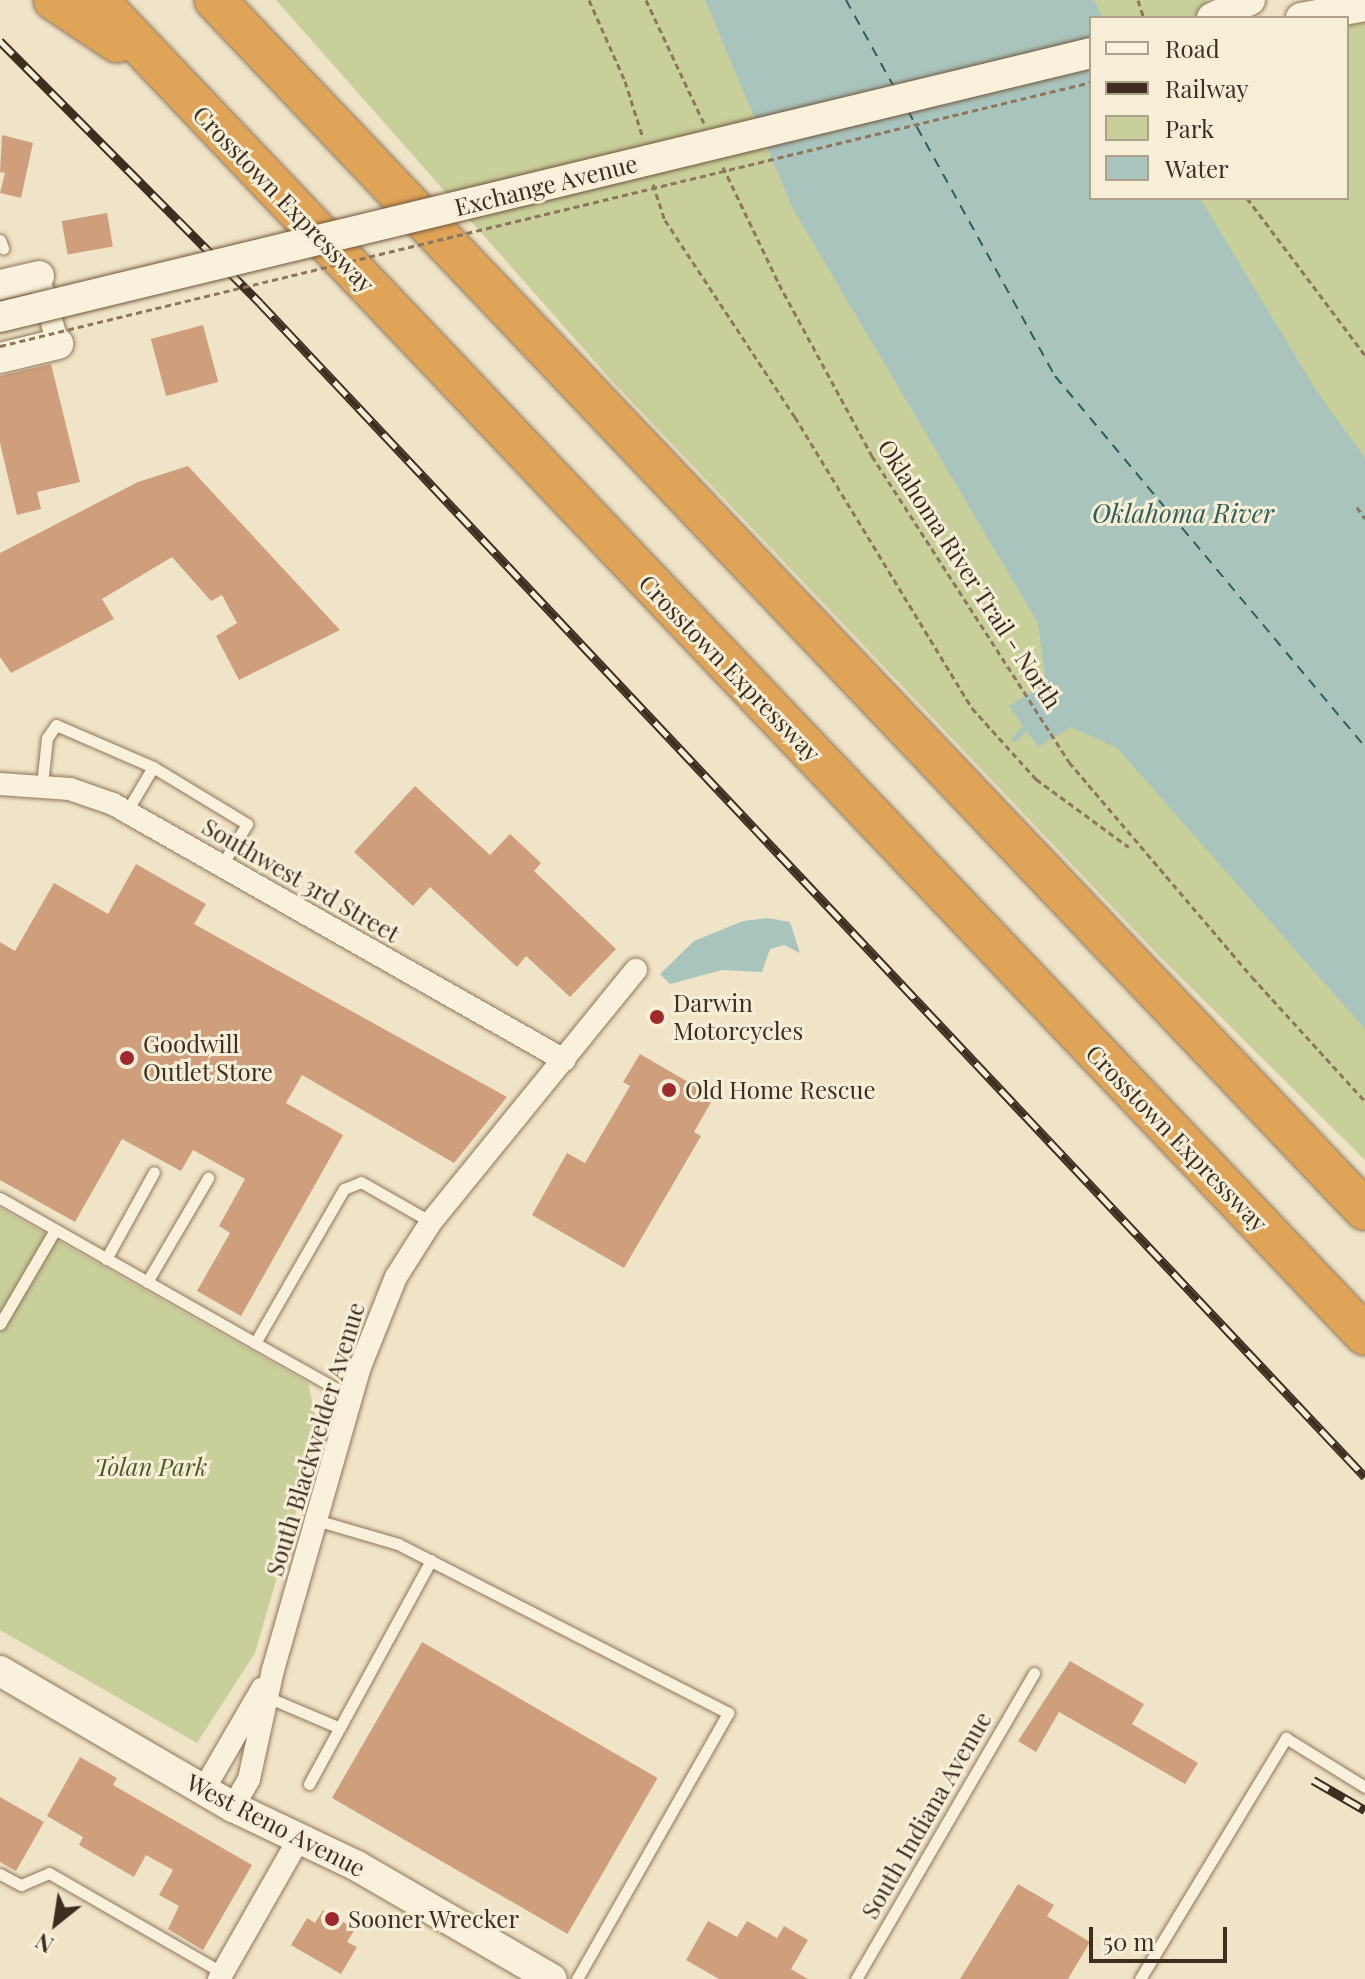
<!DOCTYPE html>
<html>
<head>
<meta charset="utf-8">
<style>
  body { margin:0 }
  #map { position:relative; width:1365px; height:1979px; overflow:hidden; background:#f0e4c8; font-family:"Playfair Display",serif }
  div>[style] { position:absolute }
  [style*='--x'] { left:calc(var(--x)*1px); top:calc(var(--y)*1px); width:calc(var(--w)*1px); rotate:calc(var(--a)*1deg) }
  .green>* { inset:0; background:#c9cf9b }
  .water>* { inset:0; background:#a9c4bc }
  .stream>* { height:6px; margin:-3px; padding:0 3px; transform-origin:3px; border-radius:3px; background:#a9c4bc }
  .ferry>* { height:2px; margin-top:-1px; transform-origin:0; background:repeating-linear-gradient(90deg,#2f5d5a 0 10px,transparent 0 18px) }
  .building>* { inset:0; background:#cf9f7d; transform-origin:0 0 }
  .path>* { height:3px; margin-top:-1.5px; transform-origin:0; background:repeating-linear-gradient(90deg,#8d765c 0 6px,transparent 0 10px) }
  .roads { filter:drop-shadow(0 0 2px #8d765c) drop-shadow(0 0 2px #8d765c) }
  .service>* { height:11px; margin:-5.5px; padding:0 5.5px; transform-origin:5.5px; border-radius:5.5px; background:#faf1dc }
  .minor>* { height:22px; margin:-11px; padding:0 11px; transform-origin:11px; border-radius:11px; background:#faf1dc }
  .secondary>* { height:30px; margin:-15px; padding:0 15px; transform-origin:15px; border-radius:15px; background:#faf1dc }
  .motorway>* { height:40px; margin:-20px; padding:0 20px; transform-origin:20px; border-radius:20px; background:#e0a458 }
  .rail>* { height:9px; margin-top:-4.5px; transform-origin:0; background:repeating-linear-gradient(90deg,#f7eed8 0 18px,#3d2e20 0 36px); box-sizing:border-box; border-block:2px solid #3d2e20 }
  .path-bridge>* { height:3px; margin-top:-1.5px; transform-origin:0; background:repeating-linear-gradient(90deg,#8d765c 0 6px,transparent 0 10px) }
  .bridges { filter:drop-shadow(0 0 2px #6f573f) drop-shadow(0 0 2px #6f573f) }
  .secondary-bridge>* { height:30px; margin:-15px; padding:0 15px; transform-origin:15px; border-radius:15px; background:#faf1dc }
  .dots>* { width:22px; height:22px; translate:-50% -50%; box-sizing:border-box; border:4px solid #f7eed8; border-radius:50% }
  span { translate:-50% -50%; white-space:nowrap; text-align:center; line-height:1.15; -webkit-text-stroke:6px #f7eed8; paint-order:stroke }
  .street-label { font-size:24px; color:#3d2e20 }
  .poi-label { font-size:24px; color:#3d2e20 }
  .left { translate:0 -50%; text-align:left }
  .park-label { font-size:24px; color:#4d5a26; font-style:italic }
  .water-label { font-size:26px; color:#2f5d5a; font-style:italic }
  .legend { position:absolute; left:1089px; top:16px; width:260px; height:184px; box-sizing:border-box; background:#f7eed8; border:2px solid #ada18e; margin:0; padding:10px 14px; list-style:none; font-size:24px; color:#3d2e20 }
  .legend li { display:flex; align-items:center; gap:16px; height:40px }
  .legend b { width:40px; border:2px solid #ada18e }
  .north { position:absolute; left:16px; top:1883px; width:80px; height:80px; -webkit-text-stroke:6px #f7eed8; paint-order:stroke; rotate:210deg; font-size:22px; font-weight:700; line-height:32px; text-align:center; color:#3d2e20 }
  .north::after { content:''; display:block; margin:auto; width:28px; height:36px; background:#3d2e20; clip-path:polygon(50% 0,100% 100%,50% 72%,0 100%) }
  .scale { position:absolute; left:1089px; top:1927px; width:138px; height:36px; box-sizing:border-box; border:4px solid #3d2e20; border-top:0; padding-left:10px; font-size:24px; line-height:28px; white-space:nowrap; color:#3d2e20; -webkit-text-stroke:6px #f7eed8; paint-order:stroke }
</style>
</head>
<body>
<div id="map">
  <div class="green">
    <div style="clip-path:polygon(276px 0,1207px 0,1212px 18px,1091px 18px,1091px 198px,1347px 198px,1347px 23px,1365px 19px,1365px 1160px,1159px 956px,611px 380px)"></div>
    <div style="clip-path:polygon(0 1208px,308px 1383px,319px 1432px,255px 1653px,197px 1743px,0 1630px)"></div>
  </div>
  <div class="water">
    <div style="clip-path:polygon(705px 0,1094px 0,1103px 18px,1091px 18px,1091px 198px,1200px 198px,1316px 390px,1365px 458px,1365px 1029px,1117px 748px,1071px 727px,1038px 747px,1009px 706px,1046px 683px,1038px 623px,793px 209px)"></div>
    <div style="clip-path:polygon(767px 918px,790px 922px,800px 953px,784px 945px,770px 949px,762px 972px,722px 970px,670px 984px,660px 974px,694px 941px,743px 921px)"></div>
  </div>
  <div class="stream">
    <div style="--x:1015;--y:739;--w:21;--a:-47"></div>
  </div>
  <div class="ferry">
    <div style="--x:846;--y:0;--w:97;--a:61.1"></div>
    <div style="--x:908;--y:111;--w:303;--a:61"></div>
    <div style="--x:1055;--y:376;--w:483;--a:50.1"></div>
  </div>
  <div class="building">
    <div style="clip-path:polygon(2px 135px,33px 143px,21px 198px,0 193px,5px 173px,0 172px)"></div>
    <div style="left:107px;top:213px;width:34px;height:46px;rotate:80deg"></div>
    <div style="left:203px;top:325px;width:59px;height:54px;rotate:75deg"></div>
    <div style="clip-path:polygon(51px 364px,80px 482px,37px 492px,41px 509px,17px 515px,0 443px,0 376px)"></div>
    <div style="clip-path:polygon(188px 466px,340px 630px,239px 680px,216px 636px,237px 623px,222px 595px,211px 601px,172px 557px,102px 599px,114px 619px,11px 673px,0 657px,0 553px,138px 482px)"></div>
    <div style="clip-path:polygon(415px 786px,490px 855px,510px 834px,541px 863px,534px 871px,616px 949px,570px 997px,526px 956px,517px 967px,430px 887px,413px 906px,354px 852px)"></div>
    <div style="clip-path:polygon(136px 864px,206px 904px,194px 924px,507px 1097px,454px 1163px,302px 1075px,286px 1103px,343px 1135px,241px 1316px,197px 1291px,230px 1233px,219px 1226px,245px 1179px,193px 1150px,181px 1171px,122px 1139px,75px 1222px,0 1180px,0 942px,15px 951px,54px 883px,108px 914px)"></div>
    <div style="clip-path:polygon(640px 1054px,714px 1097px,694px 1132px,701px 1136px,624px 1268px,532px 1215px,567px 1153px,585px 1163px,630px 1086px,623px 1082px)"></div>
    <div style="left:422px;top:1642px;width:272px;height:180px;rotate:30deg"></div>
    <div style="clip-path:polygon(1070px 1661px,1144px 1704px,1132px 1724px,1198px 1763px,1185px 1784px,1059px 1712px,1036px 1752px,1018px 1741px)"></div>
    <div style="clip-path:polygon(80px 1757px,117px 1778px,113px 1785px,252px 1865px,203px 1950px,168px 1929px,179px 1906px,159px 1895px,173px 1870px,146px 1855px,134px 1877px,79px 1845px,83px 1837px,47px 1816px)"></div>
    <div style="clip-path:polygon(0 1797px,44px 1822px,16px 1871px,0 1862px)"></div>
    <div style="clip-path:polygon(1018px 1884px,1054px 1905px,1047px 1916px,1090px 1942px,1068px 1979px,960px 1979px)"></div>
    <div style="clip-path:polygon(323px 1910px,355px 1929px,347px 1942px,357px 1947px,341px 1974px,291px 1945px,307px 1918px,315px 1923px)"></div>
    <div style="clip-path:polygon(708px 1921px,737px 1937px,747px 1921px,777px 1938px,784px 1926px,808px 1940px,791px 1969px,808px 1979px,719px 1979px,686px 1960px)"></div>
  </div>
  <div class="path">
    <div style="--x:589;--y:0;--w:89;--a:66"></div>
    <div style="--x:625;--y:81;--w:60;--a:72.5"></div>
    <div style="--x:646;--y:0;--w:136;--a:64.8"></div>
    <div style="--x:1138;--y:0;--w:19;--a:72"></div>
    <div style="--x:723;--y:167;--w:130;--a:64.4"></div>
    <div style="--x:779;--y:284;--w:196;--a:61.6"></div>
    <div style="--x:872;--y:456;--w:364;--a:57.2"></div>
    <div style="--x:1069;--y:762;--w:282;--a:49.6"></div>
    <div style="--x:1252;--y:977;--w:168;--a:47.7"></div>
    <div style="--x:653;--y:184;--w:38;--a:72"></div>
    <div style="--x:665;--y:220;--w:236;--a:56.6"></div>
    <div style="--x:795;--y:417;--w:341;--a:58.7"></div>
    <div style="--x:972;--y:708;--w:96;--a:48"></div>
    <div style="--x:1036;--y:779;--w:115;--a:36.2"></div>
    <div style="--x:1247;--y:198;--w:196;--a:53.1"></div>
    <div style="--x:1357;--y:507;--w:14;--a:56"></div>
  </div>
  <div class="roads">
    <div class="service">
      <div style="--x:0;--y:240;--w:9;--a:69"></div>
      <div style="--x:42;--y:784;--w:46;--a:-83.8"></div>
      <div style="--x:47;--y:738;--w:16;--a:-55"></div>
      <div style="--x:56;--y:725;--w:106;--a:23.4"></div>
      <div style="--x:153;--y:767;--w:110;--a:31.2"></div>
      <div style="--x:247;--y:824;--w:48;--a:121.4"></div>
      <div style="--x:127;--y:811;--w:51;--a:-59.4"></div>
      <div style="--x:0;--y:1198;--w:293;--a:29.6"></div>
      <div style="--x:106;--y:1259;--w:99;--a:-61.1"></div>
      <div style="--x:147;--y:1282;--w:121;--a:-59.6"></div>
      <div style="--x:0;--y:1324;--w:109;--a:-59.7"></div>
      <div style="--x:353;--y:1392;--w:16;--a:-169"></div>
      <div style="--x:337;--y:1389;--w:94;--a:-150.7"></div>
      <div style="--x:255;--y:1343;--w:178;--a:-60"></div>
      <div style="--x:344;--y:1189;--w:18;--a:-22"></div>
      <div style="--x:361;--y:1182;--w:81;--a:29.7"></div>
      <div style="--x:316;--y:1520;--w:85;--a:16.3"></div>
      <div style="--x:398;--y:1544;--w:371;--a:27.1"></div>
      <div style="--x:728;--y:1713;--w:306;--a:119.6"></div>
      <div style="--x:267;--y:1697;--w:79;--a:23"></div>
      <div style="--x:309;--y:1784;--w:255;--a:-61.4"></div>
      <div style="--x:0;--y:1874;--w:24;--a:28"></div>
      <div style="--x:21;--y:1885;--w:30;--a:-23"></div>
      <div style="--x:49;--y:1873;--w:201;--a:29.9"></div>
      <div style="--x:856;--y:1979;--w:354;--a:-59.8"></div>
      <div style="--x:1140;--y:1979;--w:282;--a:-58.8"></div>
      <div style="--x:1286;--y:1738;--w:93;--a:31.8"></div>
    </div>
    <div class="minor">
      <div style="--x:43;--y:291;--w:55;--a:74.2"></div>
      <div style="--x:0;--y:784;--w:70;--a:4.1"></div>
      <div style="--x:70;--y:789;--w:46;--a:19.2"></div>
      <div style="--x:113;--y:804;--w:519;--a:29.58"></div>
      <div style="--x:204;--y:1789;--w:116;--a:-59.9"></div>
      <div style="--x:233;--y:1807;--w:32;--a:-60"></div>
      <div style="--x:249;--y:1779;--w:112;--a:-77.6"></div>
      <div style="--x:273;--y:1670;--w:315;--a:-74"></div>
      <div style="--x:360;--y:1367;--w:97;--a:-68.2"></div>
      <div style="--x:396;--y:1277;--w:65;--a:-57.5"></div>
      <div style="--x:431;--y:1222;--w:325;--a:-50.9"></div>
      <div style="--x:219;--y:1979;--w:163;--a:-60.3"></div>
    </div>
    <div class="secondary">
      <div style="--x:1212;--y:18;--w:42;--a:-25.3"></div>
      <div style="--x:1301;--y:18;--w:65;--a:-10.6"></div>
      <div style="--x:0;--y:285;--w:40;--a:-13"></div>
      <div style="--x:0;--y:358;--w:60;--a:-13.6"></div>
      <div style="--x:0;--y:1671;--w:270;--a:30.3"></div>
      <div style="--x:233;--y:1807;--w:137;--a:25.4"></div>
      <div style="--x:357;--y:1866;--w:225;--a:30.1"></div>
    </div>
    <div class="motorway">
      <div style="--x:54;--y:0;--w:76;--a:33.7"></div>
      <div style="--x:97;--y:0;--w:1841;--a:46.47"></div>
      <div style="--x:215;--y:0;--w:1669;--a:46.46"></div>
    </div>
  </div>
  <div class="rail">
    <div style="--x:0;--y:41;--w:369;--a:45.2"></div>
    <div style="--x:260;--y:303;--w:1612;--a:46.73"></div>
    <div style="--x:1313;--y:1780;--w:60;--a:30"></div>
  </div>
  <div class="path-bridge">
    <div style="--x:0;--y:346;--w:1122;--a:-13.6"></div>
  </div>
  <div class="bridges">
    <div class="secondary-bridge">
      <div style="--x:0;--y:317;--w:1122;--a:-13.6"></div>
    </div>
  </div>
  <div class="dots">
    <div style="left:657px;top:1017px;background:#9e2a2b"></div>
    <div style="left:127px;top:1058px;background:#9e2a2b"></div>
    <div style="left:669px;top:1090px;background:#9e2a2b"></div>
    <div style="left:332px;top:1919px;background:#9e2a2b"></div>
  </div>
  <div class="street-label">
    <span style="left:546px;top:185px;rotate:-14deg">Exchange Avenue</span>
    <span style="left:284px;top:199px;rotate:46deg">Crosstown Expressway</span>
    <span style="left:970px;top:574px;rotate:57deg">Oklahoma River Trail - North</span>
    <span style="left:730px;top:668px;rotate:46deg">Crosstown Expressway</span>
    <span style="left:301px;top:880px;rotate:30deg">Southwest 3rd Street</span>
    <span style="left:1177px;top:1138px;rotate:46deg">Crosstown Expressway</span>
    <span style="left:315px;top:1439px;rotate:-73deg">South Blackwelder Avenue</span>
    <span style="left:926px;top:1815px;rotate:-60deg">South Indiana Avenue</span>
    <span style="left:276px;top:1825px;rotate:27deg">West Reno Avenue</span>
  </div>
  <div class="poi-label">
    <span class="left" style="left:673px;top:1017px">Darwin<br>Motorcycles</span>
    <span class="left" style="left:143px;top:1058px">Goodwill<br>Outlet Store</span>
    <span class="left" style="left:685px;top:1090px">Old Home Rescue</span>
    <span class="left" style="left:348px;top:1919px">Sooner Wrecker</span>
  </div>
  <div class="park-label">
    <span style="left:151px;top:1467px">Tolan Park</span>
  </div>
  <div class="water-label">
    <span style="left:1183px;top:513px">Oklahoma River</span>
  </div>
  <ul class="legend">
  <li><b style="height:10px;background:#faf1dc"></b>Road</li>
  <li><b style="height:10px;background:#3d2e20"></b>Railway</li>
  <li><b style="height:22px;background:#c9cf9b"></b>Park</li>
  <li><b style="height:22px;background:#a9c4bc"></b>Water</li>
  </ul>
  <div class="north">N</div>
  <div class="scale">50 m</div>
</div>
</body>
</html>
